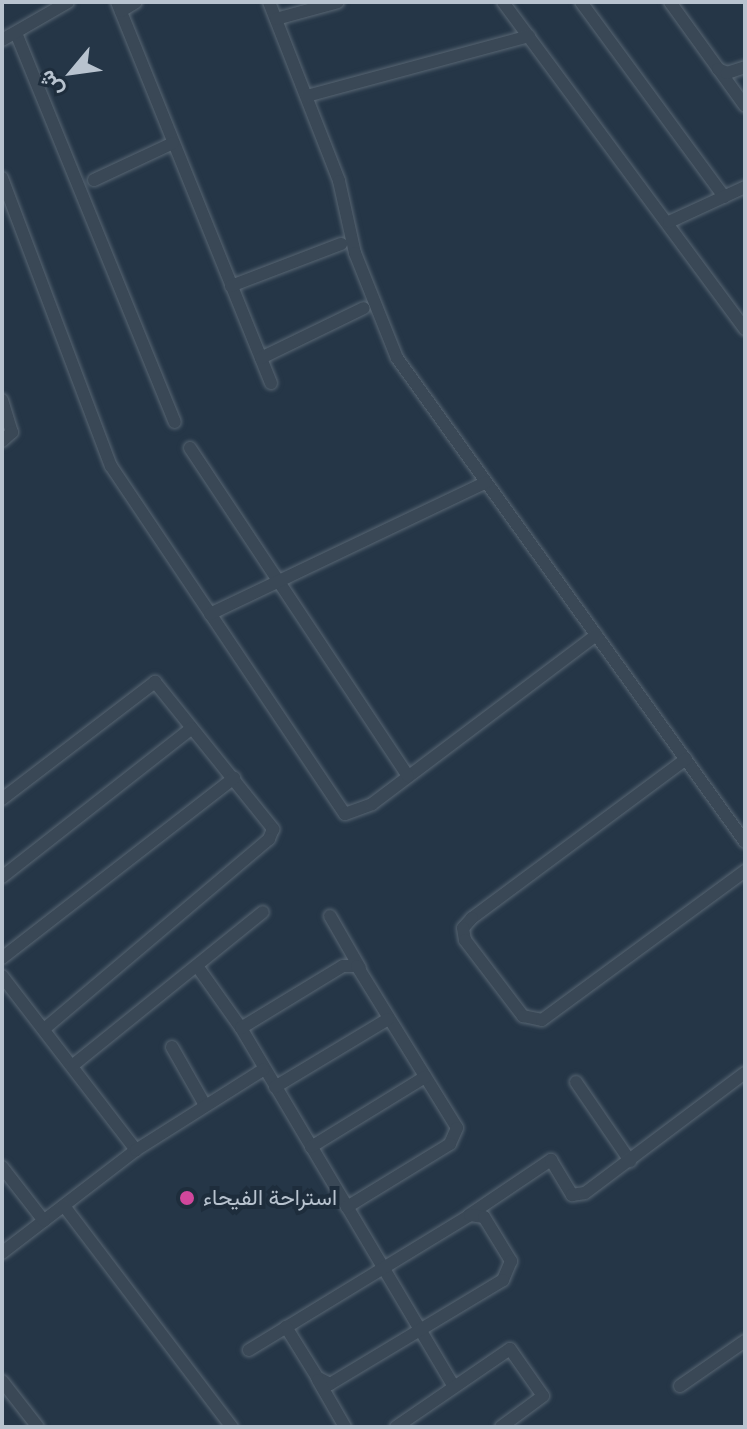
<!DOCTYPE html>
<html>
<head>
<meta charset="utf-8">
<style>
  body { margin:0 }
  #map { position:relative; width:747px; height:1429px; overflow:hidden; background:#253647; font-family:Roboto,Vazirmatn,sans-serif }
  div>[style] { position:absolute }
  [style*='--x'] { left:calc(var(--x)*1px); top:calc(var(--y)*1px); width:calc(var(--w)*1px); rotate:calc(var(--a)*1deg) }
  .roads { filter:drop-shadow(0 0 2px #586673) drop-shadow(0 0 2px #586673) }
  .minor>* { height:12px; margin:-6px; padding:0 6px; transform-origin:6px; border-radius:6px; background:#3a4856 }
  .dots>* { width:22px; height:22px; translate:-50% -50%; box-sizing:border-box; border:4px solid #1e2d3c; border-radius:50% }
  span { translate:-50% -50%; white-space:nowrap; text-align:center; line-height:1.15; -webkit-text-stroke:8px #1e2d3c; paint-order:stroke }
  .poi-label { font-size:22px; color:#b8c3cf }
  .left { translate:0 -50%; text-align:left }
  .frame { position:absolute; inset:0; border:4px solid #b8c3cf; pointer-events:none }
  .north { position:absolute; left:32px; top:32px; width:80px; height:80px; -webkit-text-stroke:6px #1e2d3c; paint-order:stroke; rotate:241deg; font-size:22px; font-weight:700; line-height:32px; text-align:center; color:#b8c3cf }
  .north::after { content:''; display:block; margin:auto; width:28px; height:36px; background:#b8c3cf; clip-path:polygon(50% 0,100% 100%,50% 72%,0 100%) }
</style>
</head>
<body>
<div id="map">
  <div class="roads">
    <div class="minor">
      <div style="--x:117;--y:2;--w:411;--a:68"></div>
      <div style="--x:269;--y:2;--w:192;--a:68.6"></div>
      <div style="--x:339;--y:181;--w:74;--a:77.5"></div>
      <div style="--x:355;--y:253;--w:113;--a:68.2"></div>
      <div style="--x:397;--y:358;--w:596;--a:54.28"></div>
      <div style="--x:503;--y:2;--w:407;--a:53.5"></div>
      <div style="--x:581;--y:2;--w:242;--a:53.7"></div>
      <div style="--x:670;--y:2;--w:128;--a:54.2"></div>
      <div style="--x:121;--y:11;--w:17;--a:-31"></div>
      <div style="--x:276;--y:19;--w:64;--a:-15.3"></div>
      <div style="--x:16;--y:33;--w:420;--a:67.8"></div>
      <div style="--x:2;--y:40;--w:76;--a:-29.9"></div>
      <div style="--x:718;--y:69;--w:10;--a:24"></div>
      <div style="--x:727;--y:73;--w:19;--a:-18"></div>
      <div style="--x:307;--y:96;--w:230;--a:-15.1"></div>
      <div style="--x:2;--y:178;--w:308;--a:69.3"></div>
      <div style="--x:111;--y:466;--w:419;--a:56.1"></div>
      <div style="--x:345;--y:814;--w:29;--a:-20"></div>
      <div style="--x:372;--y:804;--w:281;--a:-37"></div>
      <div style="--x:94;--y:180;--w:87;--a:-25.1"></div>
      <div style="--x:669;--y:222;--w:84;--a:-24.7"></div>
      <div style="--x:231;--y:286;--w:118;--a:-20.9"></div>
      <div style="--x:261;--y:358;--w:114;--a:-25.9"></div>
      <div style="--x:2;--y:400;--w:34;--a:73"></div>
      <div style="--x:12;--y:432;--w:13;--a:138"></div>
      <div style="--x:190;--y:448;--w:394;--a:56.4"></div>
      <div style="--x:210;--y:614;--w:305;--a:-25.5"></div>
      <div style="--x:686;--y:759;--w:267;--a:143.4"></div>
      <div style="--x:472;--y:918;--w:13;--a:132"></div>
      <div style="--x:463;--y:928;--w:12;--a:81"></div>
      <div style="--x:465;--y:940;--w:96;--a:52.7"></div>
      <div style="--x:523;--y:1016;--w:19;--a:12"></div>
      <div style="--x:542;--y:1020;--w:252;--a:-36.3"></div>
      <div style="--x:2;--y:799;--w:193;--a:-37.4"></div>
      <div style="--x:155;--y:682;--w:189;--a:51.2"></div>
      <div style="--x:273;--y:829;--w:11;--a:112"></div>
      <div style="--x:269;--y:839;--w:294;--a:139.8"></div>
      <div style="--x:2;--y:877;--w:241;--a:-38.1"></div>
      <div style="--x:330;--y:916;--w:60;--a:60"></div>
      <div style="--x:2;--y:958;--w:294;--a:-37.8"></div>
      <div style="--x:197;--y:966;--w:76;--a:54.6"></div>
      <div style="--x:241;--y:1028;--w:415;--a:59.3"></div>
      <div style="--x:2;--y:976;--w:220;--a:52.4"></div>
      <div style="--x:136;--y:1150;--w:169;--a:142.5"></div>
      <div style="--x:241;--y:1028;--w:119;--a:-31.3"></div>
      <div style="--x:343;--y:966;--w:14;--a:0"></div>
      <div style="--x:357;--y:966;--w:190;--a:58.3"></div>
      <div style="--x:457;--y:1128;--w:17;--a:114"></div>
      <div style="--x:450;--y:1144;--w:121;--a:148.5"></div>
      <div style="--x:172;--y:1047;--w:67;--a:60.4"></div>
      <div style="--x:72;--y:1066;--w:245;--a:-38.9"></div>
      <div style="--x:576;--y:1082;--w:96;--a:55.6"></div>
      <div style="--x:275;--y:1087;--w:132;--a:-31"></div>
      <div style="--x:311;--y:1147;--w:134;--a:-31.6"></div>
      <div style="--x:136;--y:1150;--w:151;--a:-32.3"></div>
      <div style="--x:2;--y:1167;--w:68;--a:52.1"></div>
      <div style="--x:64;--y:1206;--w:278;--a:52.8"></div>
      <div style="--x:469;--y:1215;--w:99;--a:-33.9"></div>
      <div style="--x:551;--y:1160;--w:41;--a:59"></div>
      <div style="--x:572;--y:1195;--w:13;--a:-9"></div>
      <div style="--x:585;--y:1193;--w:200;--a:-36.9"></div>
      <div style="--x:249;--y:1350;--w:259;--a:-31.4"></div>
      <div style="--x:470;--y:1215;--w:14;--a:8"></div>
      <div style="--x:484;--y:1217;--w:52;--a:58.5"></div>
      <div style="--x:511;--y:1261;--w:21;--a:113"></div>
      <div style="--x:503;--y:1280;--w:202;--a:149"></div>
      <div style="--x:330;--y:1384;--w:15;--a:-152"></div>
      <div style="--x:317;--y:1377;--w:59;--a:-121.8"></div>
      <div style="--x:318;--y:1380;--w:54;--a:60.1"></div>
      <div style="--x:2;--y:1381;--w:58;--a:52"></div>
      <div style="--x:680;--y:1386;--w:79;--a:-34.7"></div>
      <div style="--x:396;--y:1427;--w:138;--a:-34.4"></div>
      <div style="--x:510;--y:1349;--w:57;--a:54.9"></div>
      <div style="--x:543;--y:1396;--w:52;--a:143.6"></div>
    </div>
  </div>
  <div class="dots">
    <div style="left:187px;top:1198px;background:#d1479c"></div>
  </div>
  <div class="poi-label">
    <span class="left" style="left:203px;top:1198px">استراحة الفيحاء</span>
  </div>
  <div class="frame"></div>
  <div class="north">ش</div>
</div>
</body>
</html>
